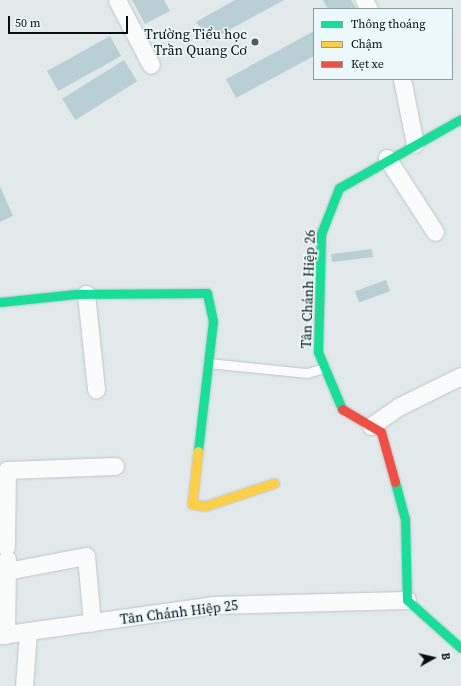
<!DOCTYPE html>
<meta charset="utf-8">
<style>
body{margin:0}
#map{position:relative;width:461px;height:686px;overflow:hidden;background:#e1e9eb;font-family:"Source Serif 4",serif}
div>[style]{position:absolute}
.building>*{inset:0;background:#b8d0d5;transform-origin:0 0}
.roads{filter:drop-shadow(0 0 1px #bfc5c7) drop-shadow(0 0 1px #bfc5c7)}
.lane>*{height:9px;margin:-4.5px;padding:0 4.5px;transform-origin:4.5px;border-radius:4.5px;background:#fafcfc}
.street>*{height:17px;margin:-8.5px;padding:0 8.5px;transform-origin:8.5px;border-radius:8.5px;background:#fafcfc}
.fast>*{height:9px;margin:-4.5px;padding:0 4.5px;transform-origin:4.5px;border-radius:4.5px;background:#16e098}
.slow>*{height:9px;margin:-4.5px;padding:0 4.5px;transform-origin:4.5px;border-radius:4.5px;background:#ffcf43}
.jam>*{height:9px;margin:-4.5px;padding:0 4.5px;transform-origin:4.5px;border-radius:4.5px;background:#f24e42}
.dots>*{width:11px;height:11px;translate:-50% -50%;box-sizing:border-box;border:2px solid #ebf9fd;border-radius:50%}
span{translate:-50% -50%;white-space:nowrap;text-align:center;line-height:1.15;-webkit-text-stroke:3px #ebf9fd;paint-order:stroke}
.poi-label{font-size:14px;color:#080d0e}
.right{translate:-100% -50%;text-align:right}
.street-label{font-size:14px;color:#080d0e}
.legend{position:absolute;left:313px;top:8px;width:140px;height:72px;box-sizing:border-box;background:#ebf9fd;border:1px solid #909b9d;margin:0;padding:5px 7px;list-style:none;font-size:12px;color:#080d0e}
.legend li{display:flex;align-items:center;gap:8px;height:20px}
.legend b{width:20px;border:1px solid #909b9d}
.north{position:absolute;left:413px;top:638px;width:40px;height:40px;-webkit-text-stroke:3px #ebf9fd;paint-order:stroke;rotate:82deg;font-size:11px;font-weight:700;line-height:16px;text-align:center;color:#080d0e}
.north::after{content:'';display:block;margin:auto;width:14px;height:18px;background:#080d0e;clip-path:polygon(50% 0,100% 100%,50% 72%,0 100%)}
.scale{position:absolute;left:8px;top:16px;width:120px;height:18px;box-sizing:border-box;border:2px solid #080d0e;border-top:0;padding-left:5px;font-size:12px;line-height:14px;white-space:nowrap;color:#080d0e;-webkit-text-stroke:3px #ebf9fd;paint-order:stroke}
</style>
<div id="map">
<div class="building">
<div style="clip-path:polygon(132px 0,164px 0,170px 11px,145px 24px)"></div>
<div style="clip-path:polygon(235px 0,284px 0,207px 42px,196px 22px)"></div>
<div style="clip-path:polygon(323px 0,351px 0,356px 8px,328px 9px)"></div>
<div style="clip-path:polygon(314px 31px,314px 56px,236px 98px,226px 79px)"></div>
<div style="left:110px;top:36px;width:23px;height:72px;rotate:61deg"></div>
<div style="left:124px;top:60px;width:25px;height:73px;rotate:58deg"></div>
<div style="clip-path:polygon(0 186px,13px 216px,0 222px)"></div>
<div style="left:372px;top:249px;width:8px;height:41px;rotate:83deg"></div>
<div style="left:386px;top:280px;width:12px;height:33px;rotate:70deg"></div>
</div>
<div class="roads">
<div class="lane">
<div style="left:208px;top:363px;width:100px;rotate:5.8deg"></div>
<div style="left:307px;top:373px;width:19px;rotate:-16deg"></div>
</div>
<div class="street">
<div style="left:117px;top:0;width:73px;rotate:62.4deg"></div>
<div style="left:364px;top:0;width:10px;rotate:61deg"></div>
<div style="left:402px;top:79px;width:66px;rotate:78.7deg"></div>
<div style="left:387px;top:158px;width:88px;rotate:57deg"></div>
<div style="left:86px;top:294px;width:96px;rotate:84deg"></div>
<div style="left:371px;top:426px;width:35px;rotate:-35deg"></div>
<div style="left:400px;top:406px;width:68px;rotate:-26.2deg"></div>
<div style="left:6px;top:547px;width:77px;rotate:-89.3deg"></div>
<div style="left:7px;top:470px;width:108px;rotate:-2.1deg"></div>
<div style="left:7px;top:571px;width:80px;rotate:-10.8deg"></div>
<div style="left:86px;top:556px;width:67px;rotate:84.9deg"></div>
<div style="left:0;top:635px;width:215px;rotate:-8deg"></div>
<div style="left:213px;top:605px;width:194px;rotate:-1.5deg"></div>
<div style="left:6px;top:635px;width:76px;rotate:-89.2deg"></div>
<div style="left:24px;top:686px;width:54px;rotate:-85.8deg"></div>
</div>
<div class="fast">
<div style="left:0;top:302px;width:76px;rotate:-6deg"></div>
<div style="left:76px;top:294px;width:131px;rotate:-0.4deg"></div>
<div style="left:207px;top:293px;width:29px;rotate:78deg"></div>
<div style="left:213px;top:321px;width:131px;rotate:96.6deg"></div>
<div style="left:342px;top:409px;width:62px;rotate:-112.8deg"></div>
<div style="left:318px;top:352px;width:118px;rotate:-88.5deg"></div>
<div style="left:321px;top:234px;width:49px;rotate:-68.6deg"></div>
<div style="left:339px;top:188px;width:140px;rotate:-29.5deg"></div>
<div style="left:395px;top:482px;width:38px;rotate:75deg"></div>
<div style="left:405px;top:519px;width:81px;rotate:88.6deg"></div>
<div style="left:407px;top:600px;width:72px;rotate:41.6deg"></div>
</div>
<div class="slow">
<div style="left:198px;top:451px;width:53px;rotate:96.5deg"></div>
<div style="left:192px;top:504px;width:13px;rotate:9deg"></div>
<div style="left:205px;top:506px;width:73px;rotate:-18.4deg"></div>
</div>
<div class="jam">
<div style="left:342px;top:409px;width:45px;rotate:30.5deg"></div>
<div style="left:381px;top:432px;width:52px;rotate:74.4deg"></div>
</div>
</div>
<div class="dots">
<div style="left:255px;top:42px;background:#545a5b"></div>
</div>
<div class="poi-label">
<span class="right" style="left:247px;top:42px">Trường Tiểu học<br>Trần Quang Cơ</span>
</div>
<div class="street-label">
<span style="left:308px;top:289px;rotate:-88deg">Tân Chánh Hiệp 26</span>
<span style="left:179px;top:612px;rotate:-7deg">Tân Chánh Hiệp 25</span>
</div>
<ul class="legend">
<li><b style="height:5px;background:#16e098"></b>Thông thoáng</li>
<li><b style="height:5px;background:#ffcf43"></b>Chậm</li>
<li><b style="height:5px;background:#f24e42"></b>Kẹt xe</li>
</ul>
<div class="north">B</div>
<div class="scale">50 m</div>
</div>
